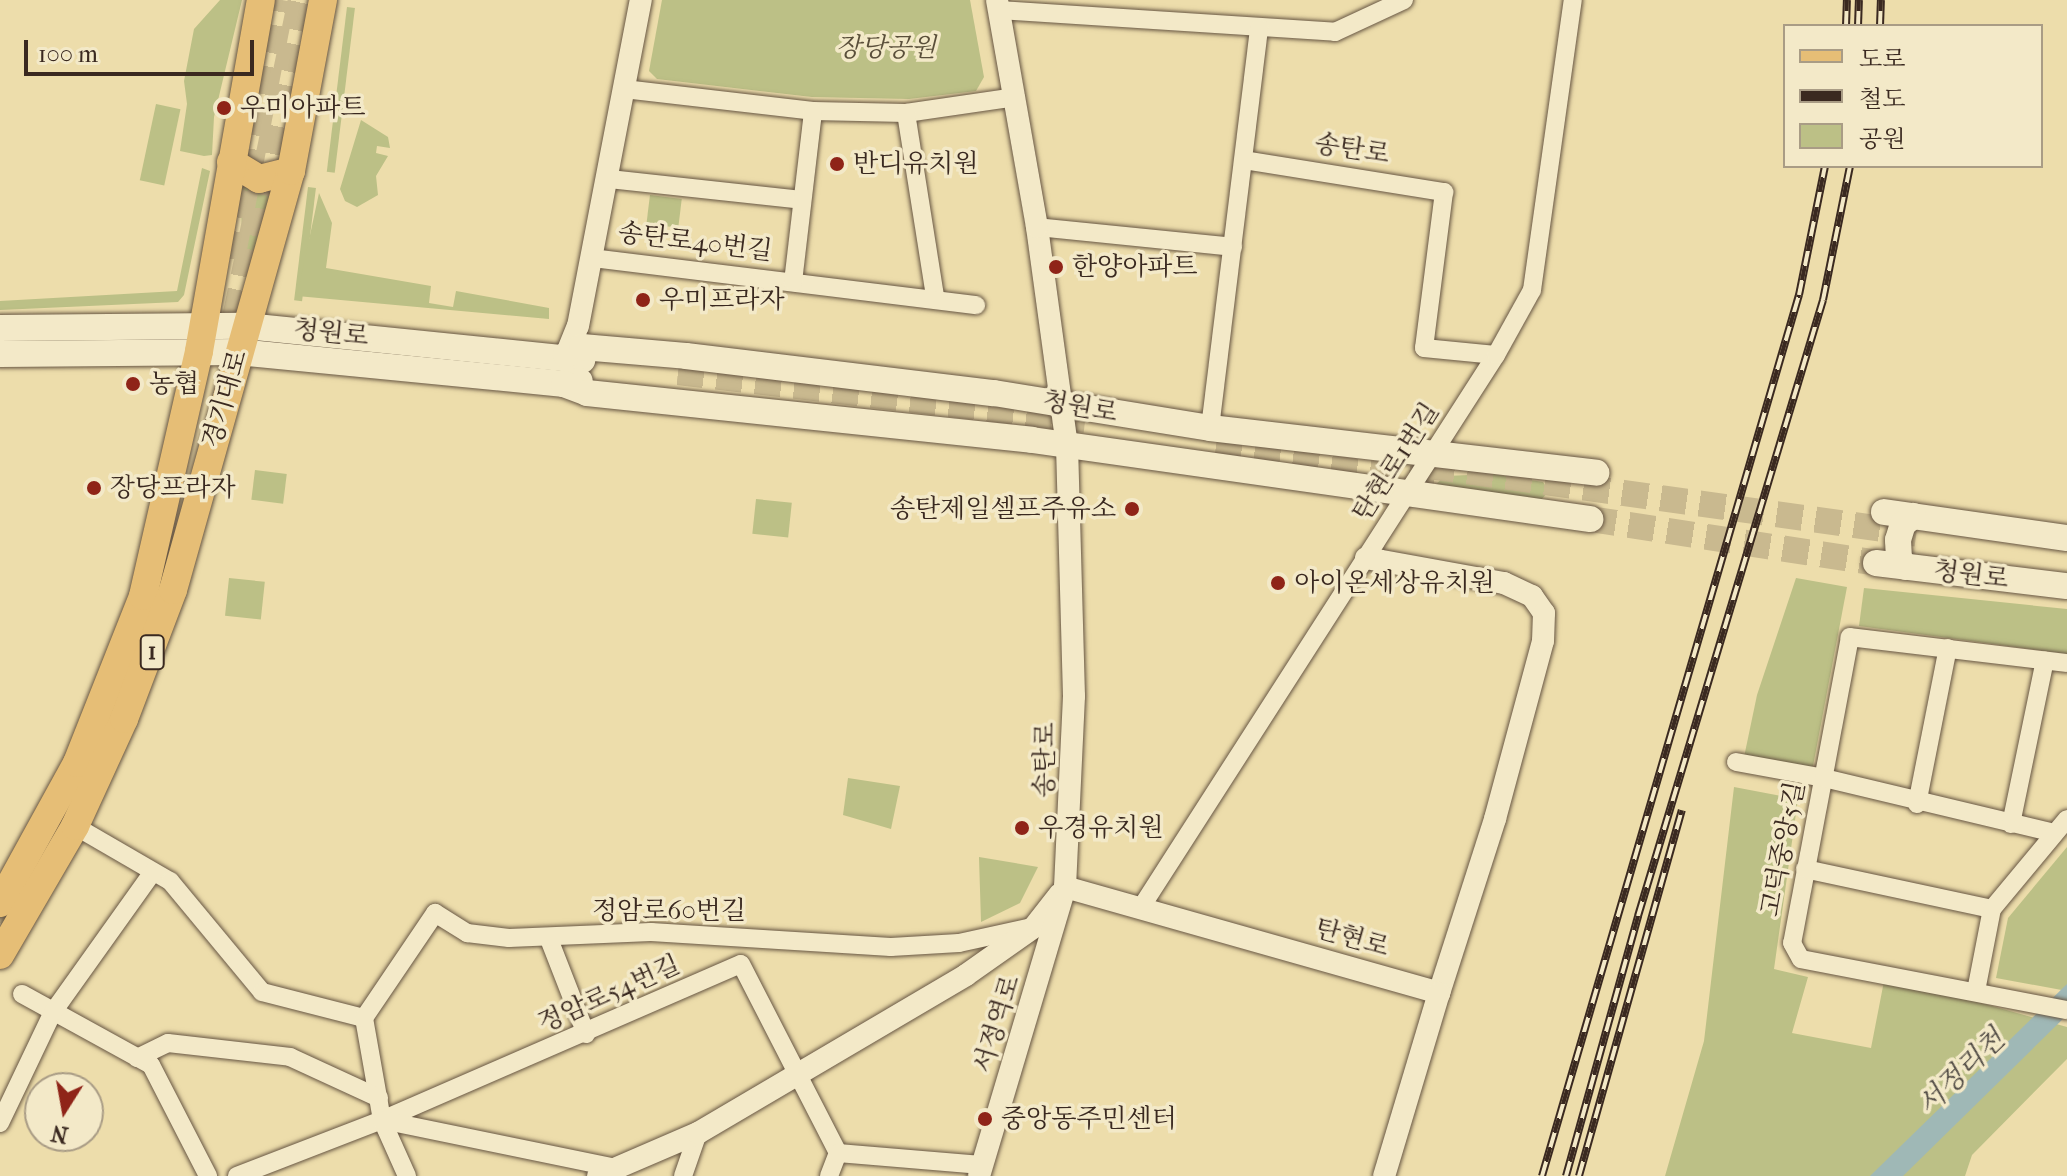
<!DOCTYPE html>
<meta charset="utf-8">
<style>
body{margin:0}
#map{position:relative;width:2067px;height:1176px;overflow:hidden;background:#edddab;font-family:"IM FELL French Canon","Noto Serif KR",serif}
div>[style]{position:absolute}
.green>*{inset:0;background:#bcc086;transform-origin:0 0}
.water>*{inset:0;background:#9fb8b6}
.secondary-tunnel>*{height:26px;margin-top:-13px;transform-origin:0;background:repeating-linear-gradient(90deg,#c9b98f 0 26px,transparent 0 39px)}
.primary-tunnel>*{height:28px;margin-top:-14px;transform-origin:0;background:repeating-linear-gradient(90deg,#c9b98f 0 28px,transparent 0 42px)}
.roads{filter:drop-shadow(0 0 2px #675643) drop-shadow(0 0 2px #675643)}
.minor>*{height:18px;margin:-9px;padding:0 9px;transform-origin:9px;border-radius:9px;background:#f3e9c8}
.tertiary>*{height:22px;margin:-11px;padding:0 11px;transform-origin:11px;border-radius:11px;background:#f3e9c8}
.secondary>*{height:26px;margin:-13px;padding:0 13px;transform-origin:13px;border-radius:13px;background:#f3e9c8}
.primary>*{height:28px;margin:-14px;padding:0 14px;transform-origin:14px;border-radius:14px;background:#e6be76}
.rail>*{height:8px;margin-top:-4px;transform-origin:0;background:repeating-linear-gradient(90deg,#f3e9c8 0 15px,#3a2920 0 30px);box-sizing:border-box;border-block:2px solid #3a2920}
.dots>*{width:22px;height:22px;translate:-50% -50%;box-sizing:border-box;border:4px solid #f3e9c8;border-radius:50%}
span{translate:-50% -50%;white-space:nowrap;text-align:center;line-height:1.15;-webkit-text-stroke:7px #f3e9c8;paint-order:stroke}
.shield-label span{padding:2px 6px;background:#f3e9c8;border:2px solid;border-radius:6px;-webkit-text-stroke-width:0}
.shield-label{font-size:24px;color:#3a2920;font-weight:700}
.park-label{font-size:26px;color:#5a4f3a;font-style:italic}
.poi-label{font-size:26px;color:#3a2920}
.left{translate:0 -50%;text-align:left}
.right{translate:-100% -50%;text-align:right}
.street-label{font-size:26px;color:#3a2920}
.water-label{font-size:28px;color:#534d46;font-style:italic}
.legend{position:absolute;left:1783px;top:24px;width:260px;height:144px;box-sizing:border-box;background:#f3e9c8;border:2px solid #a99c85;margin:0;padding:10px 14px;list-style:none;font-size:24px;color:#3a2920}
.legend li{display:flex;align-items:center;gap:16px;height:40px}
.legend b{width:40px;border:2px solid #a99c85}
.north{position:absolute;left:24px;top:1072px;width:80px;height:80px;box-sizing:border-box;background:#f3e9c8;border:2px solid #a99c85;border-radius:50%;rotate:191deg;font-size:22px;font-weight:700;line-height:32px;text-align:center;color:#3a2920}
.north::after{content:'';display:block;margin:auto;width:28px;height:36px;background:#8f2418;clip-path:polygon(50% 0,100% 100%,50% 72%,0 100%)}
.scale{position:absolute;left:24px;top:40px;width:230px;height:36px;box-sizing:border-box;border:4px solid #3a2920;border-top:0;padding-left:10px;font-size:24px;line-height:28px;white-space:nowrap;color:#3a2920;-webkit-text-stroke:6px #f3e9c8;paint-order:stroke}
</style>
<div id="map">
<div class="green">
<div style="clip-path:polygon(220px 0,242px 0,214px 117px,212px 155px,204px 156px,180px 151px,187px 104px,184px 81px,194px 29px)"></div>
<div style="clip-path:polygon(662px 0,970px 0,984px 77px,976px 91px,909px 99px,812px 97px,657px 79px,649px 71px)"></div>
<div style="left:347px;top:7px;width:8px;height:166px;rotate:7deg"></div>
<div style="left:156px;top:104px;width:25px;height:78px;rotate:12deg"></div>
<div style="clip-path:polygon(361px 120px,388px 137px,390px 148px,377px 146px,376px 153px,388px 156px,376px 176px,378px 195px,357px 207px,345px 201px,340px 189px)"></div>
<div style="clip-path:polygon(202px 168px,210px 171px,184px 295px,178px 302px,0 310px,0 301px,177px 291px)"></div>
<div style="clip-path:polygon(239px 179px,280px 181px,251px 269px,234px 267px,242px 228px)"></div>
<div style="left:308px;top:187px;width:8px;height:114px;rotate:7deg"></div>
<div style="clip-path:polygon(319px 193px,332px 223px,326px 268px,431px 286px,429px 303px,453px 307px,456px 291px,549px 308px,549px 319px,297px 296px)"></div>
<div style="left:650px;top:195px;width:32px;height:29px;rotate:7deg"></div>
<div style="left:255px;top:470px;width:32px;height:30px;rotate:7deg"></div>
<div style="clip-path:polygon(1494px 474px,1543px 482px,1549px 491px,1541px 500px,1435px 485px,1445px 476px)"></div>
<div style="left:756px;top:499px;width:36px;height:35px;rotate:6deg"></div>
<div style="left:229px;top:578px;width:36px;height:38px;rotate:6deg"></div>
<div style="clip-path:polygon(1796px 578px,1847px 587px,1813px 766px,1799px 774px,1743px 762px,1757px 695px)"></div>
<div style="clip-path:polygon(1864px 588px,2067px 609px,2067px 654px,1859px 626px)"></div>
<div style="clip-path:polygon(848px 778px,900px 786px,891px 829px,843px 815px)"></div>
<div style="clip-path:polygon(1734px 787px,1798px 799px,1774px 969px,1808px 977px,1792px 1033px,1871px 1048px,1885px 976px,2067px 1027px,2067px 1059px,1972px 1155px,1965px 1176px,1665px 1176px,1704px 1041px)"></div>
<div style="clip-path:polygon(2067px 847px,2067px 991px,1996px 978px,2008px 918px)"></div>
<div style="clip-path:polygon(979px 857px,1038px 867px,1020px 903px,981px 922px)"></div>
</div>
<div class="water">
<div style="clip-path:polygon(2067px 984px,2067px 1015px,1903px 1176px,1870px 1176px)"></div>
</div>
<div class="secondary-tunnel">
<div style="left:678px;top:372px;width:410px;rotate:6.7deg"></div>
<div style="left:1215px;top:453px;width:229px;rotate:7.5deg"></div>
<div style="left:1429px;top:466px;width:492px;rotate:7.9deg"></div>
<div style="left:1590px;top:519px;width:289px;rotate:8.7deg"></div>
</div>
<div class="primary-tunnel">
<div style="left:231px;top:259px;width:264px;rotate:-79.1deg"></div>
<div style="left:236px;top:318px;width:325px;rotate:-78.3deg"></div>
<div style="left:0;top:923px;width:47px;rotate:-60.7deg"></div>
</div>
<div class="roads">
<div class="minor">
<div style="left:999px;top:10px;width:337px;rotate:3.7deg"></div>
<div style="left:1335px;top:32px;width:76px;rotate:-24.9deg"></div>
<div style="left:624px;top:89px;width:190px;rotate:6.6deg"></div>
<div style="left:813px;top:111px;width:93px;rotate:1.2deg"></div>
<div style="left:906px;top:113px;width:111px;rotate:-8.3deg"></div>
<div style="left:906px;top:113px;width:186px;rotate:81deg"></div>
<div style="left:1244px;top:160px;width:203px;rotate:9.1deg"></div>
<div style="left:1444px;top:192px;width:157px;rotate:97.3deg"></div>
<div style="left:1424px;top:348px;width:72px;rotate:5.6deg"></div>
<div style="left:609px;top:179px;width:194px;rotate:6.2deg"></div>
<div style="left:1037px;top:227px;width:197px;rotate:5.8deg"></div>
<div style="left:592px;top:258px;width:387px;rotate:7deg"></div>
<div style="left:793px;top:282px;width:172px;rotate:-83.3deg"></div>
<div style="left:1210px;top:428px;width:403px;rotate:-83deg"></div>
<div style="left:2067px;top:663px;width:219px;rotate:-173.2deg"></div>
<div style="left:1850px;top:637px;width:311px;rotate:100.7deg"></div>
<div style="left:1792px;top:943px;width:18px;rotate:61deg"></div>
<div style="left:1801px;top:959px;width:271px;rotate:10.9deg"></div>
<div style="left:1736px;top:762px;width:89px;rotate:10.3deg"></div>
<div style="left:1824px;top:778px;width:237px;rotate:13.4deg"></div>
<div style="left:1917px;top:804px;width:159px;rotate:-78.8deg"></div>
<div style="left:2011px;top:824px;width:167px;rotate:-78.3deg"></div>
<div style="left:75px;top:826px;width:110px;rotate:30.1deg"></div>
<div style="left:170px;top:881px;width:144px;rotate:50.3deg"></div>
<div style="left:262px;top:992px;width:105px;rotate:14.3deg"></div>
<div style="left:364px;top:1018px;width:104px;rotate:80deg"></div>
<div style="left:1805px;top:869px;width:191px;rotate:12.1deg"></div>
<div style="left:1142px;top:906px;width:655px;rotate:-57.28deg"></div>
<div style="left:1496px;top:355px;width:74px;rotate:-61deg"></div>
<div style="left:1532px;top:290px;width:293px;rotate:-82deg"></div>
<div style="left:549px;top:939px;width:102px;rotate:68.7deg"></div>
<div style="left:1976px;top:991px;width:84px;rotate:-79deg"></div>
<div style="left:1992px;top:909px;width:117px;rotate:-50.2deg"></div>
<div style="left:22px;top:994px;width:147px;rotate:28.8deg"></div>
<div style="left:151px;top:1065px;width:125px;rotate:62.8deg"></div>
<div style="left:364px;top:1018px;width:127px;rotate:-55.9deg"></div>
<div style="left:435px;top:913px;width:38px;rotate:32deg"></div>
<div style="left:467px;top:933px;width:42px;rotate:6.8deg"></div>
<div style="left:509px;top:938px;width:142px;rotate:-2.4deg"></div>
<div style="left:651px;top:932px;width:240px;rotate:3.6deg"></div>
<div style="left:891px;top:947px;width:68px;rotate:-3.4deg"></div>
<div style="left:959px;top:943px;width:70px;rotate:-12.4deg"></div>
<div style="left:137px;top:1058px;width:34px;rotate:-26deg"></div>
<div style="left:168px;top:1043px;width:123px;rotate:6.5deg"></div>
<div style="left:290px;top:1057px;width:98px;rotate:24.7deg"></div>
<div style="left:0;top:1123px;width:123px;rotate:-64.5deg"></div>
<div style="left:53px;top:1012px;width:172px;rotate:-54.5deg"></div>
<div style="left:237px;top:1176px;width:155px;rotate:-21.1deg"></div>
<div style="left:382px;top:1120px;width:391px;rotate:-23.5deg"></div>
<div style="left:741px;top:964px;width:212px;rotate:62.8deg"></div>
<div style="left:407px;top:1176px;width:61px;rotate:-114.1deg"></div>
<div style="left:382px;top:1120px;width:243px;rotate:11.6deg"></div>
<div style="left:683px;top:1176px;width:46px;rotate:-70.8deg"></div>
<div style="left:829px;top:1176px;width:25px;rotate:-69deg"></div>
<div style="left:838px;top:1153px;width:144px;rotate:4.8deg"></div>
</div>
<div class="tertiary">
<div style="left:566px;top:355px;width:31px;rotate:-68deg"></div>
<div style="left:578px;top:326px;width:332px;rotate:-79.1deg"></div>
<div style="left:1366px;top:558px;width:140px;rotate:10.3deg"></div>
<div style="left:1504px;top:583px;width:31px;rotate:25deg"></div>
<div style="left:1532px;top:596px;width:21px;rotate:55deg"></div>
<div style="left:1544px;top:613px;width:28px;rotate:92deg"></div>
<div style="left:1543px;top:641px;width:184px;rotate:105.1deg"></div>
<div style="left:1495px;top:819px;width:183px;rotate:107.8deg"></div>
<div style="left:1065px;top:887px;width:389px;rotate:15.8deg"></div>
<div style="left:1439px;top:993px;width:191px;rotate:106.7deg"></div>
<div style="left:598px;top:1176px;width:109px;rotate:-23.3deg"></div>
<div style="left:698px;top:1133px;width:311px;rotate:-30.5deg"></div>
<div style="left:966px;top:975px;width:83px;rotate:-35.2deg"></div>
<div style="left:1034px;top:927px;width:41px;rotate:-52deg"></div>
<div style="left:979px;top:1176px;width:302px;rotate:-73.4deg"></div>
<div style="left:1065px;top:887px;width:191px;rotate:-87.3deg"></div>
<div style="left:1074px;top:696px;width:250px;rotate:-91.6deg"></div>
<div style="left:1067px;top:446px;width:221px;rotate:-97.8deg"></div>
<div style="left:1037px;top:227px;width:230px;rotate:-100deg"></div>
</div>
<div class="secondary">
<div style="left:0;top:328px;width:246px;rotate:-0.5deg"></div>
<div style="left:246px;top:326px;width:338px;rotate:5.8deg"></div>
<div style="left:0;top:354px;width:238px;rotate:-0.5deg"></div>
<div style="left:238px;top:352px;width:328px;rotate:5.6deg"></div>
<div style="left:564px;top:384px;width:16px;rotate:-11deg"></div>
<div style="left:566px;top:355px;width:18px;rotate:-27deg"></div>
<div style="left:582px;top:347px;width:104px;rotate:4.9deg"></div>
<div style="left:686px;top:356px;width:310px;rotate:6.9deg"></div>
<div style="left:994px;top:393px;width:219px;rotate:9.2deg"></div>
<div style="left:1210px;top:428px;width:389px;rotate:6.6deg"></div>
<div style="left:564px;top:384px;width:25px;rotate:21deg"></div>
<div style="left:587px;top:393px;width:447px;rotate:6deg"></div>
<div style="left:1032px;top:440px;width:564px;rotate:8.06deg"></div>
<div style="left:1884px;top:512px;width:185px;rotate:8.1deg"></div>
<div style="left:1876px;top:563px;width:192px;rotate:6.9deg"></div>
<div style="left:1906px;top:567px;width:11px;rotate:-131deg"></div>
<div style="left:1899px;top:559px;width:19px;rotate:-93deg"></div>
<div style="left:1898px;top:540px;width:17px;rotate:-73deg"></div>
<div style="left:1903px;top:524px;width:13px;rotate:-39deg"></div>
</div>
<div class="primary">
<div style="left:231px;top:162px;width:33px;rotate:31deg"></div>
<div style="left:259px;top:179px;width:33px;rotate:-14deg"></div>
<div style="left:0;top:903px;width:160px;rotate:-61.2deg"></div>
<div style="left:77px;top:763px;width:180px;rotate:-68.4deg"></div>
<div style="left:143px;top:596px;width:251px;rotate:-77.1deg"></div>
<div style="left:199px;top:351px;width:356px;rotate:-80deg"></div>
<div style="left:0;top:955px;width:149px;rotate:-59.8deg"></div>
<div style="left:75px;top:826px;width:118px;rotate:-65.4deg"></div>
<div style="left:124px;top:719px;width:138px;rotate:-69.2deg"></div>
<div style="left:173px;top:590px;width:435px;rotate:-74.3deg"></div>
<div style="left:291px;top:171px;width:174px;rotate:-79.4deg"></div>
</div>
</div>
<div class="rail">
<div style="left:1846px;top:26px;width:26px;rotate:-88deg"></div>
<div style="left:1858px;top:26px;width:26px;rotate:-88deg"></div>
<div style="left:1880px;top:26px;width:26px;rotate:-88deg"></div>
<div style="left:1542px;top:1176px;width:918px;rotate:-73.74deg"></div>
<div style="left:1799px;top:295px;width:132px;rotate:-78.6deg"></div>
<div style="left:1566px;top:1176px;width:270px;rotate:-74.5deg"></div>
<div style="left:1638px;top:916px;width:643px;rotate:-73.28deg"></div>
<div style="left:1823px;top:300px;width:137px;rotate:-78.6deg"></div>
<div style="left:1579px;top:1176px;width:380px;rotate:-74.3deg"></div>
</div>
<div class="dots">
<div style="left:224px;top:108px;background:#8f2418"></div>
<div style="left:837px;top:164px;background:#8f2418"></div>
<div style="left:1056px;top:267px;background:#8f2418"></div>
<div style="left:643px;top:300px;background:#8f2418"></div>
<div style="left:133px;top:384px;background:#8f2418"></div>
<div style="left:94px;top:488px;background:#8f2418"></div>
<div style="left:1132px;top:509px;background:#8f2418"></div>
<div style="left:1278px;top:583px;background:#8f2418"></div>
<div style="left:1022px;top:828px;background:#8f2418"></div>
<div style="left:985px;top:1119px;background:#8f2418"></div>
</div>
<div class="shield-label">
<span style="left:152px;top:652px">1</span>
</div>
<div class="park-label">
<span style="left:886px;top:48px">장당공원</span>
</div>
<div class="poi-label">
<span class="left" style="left:240px;top:108px">우미아파트</span>
<span class="left" style="left:853px;top:164px">반디유치원</span>
<span class="left" style="left:1072px;top:267px">한양아파트</span>
<span class="left" style="left:659px;top:300px">우미프라자</span>
<span class="left" style="left:149px;top:384px">농협</span>
<span class="left" style="left:110px;top:488px">장당프라자</span>
<span class="right" style="left:1116px;top:509px">송탄제일셀프주유소</span>
<span class="left" style="left:1294px;top:583px">아이온세상유치원</span>
<span class="left" style="left:1038px;top:828px">우경유치원</span>
<span class="left" style="left:1001px;top:1119px">중앙동주민센터</span>
</div>
<div class="street-label">
<span style="left:1352px;top:149px;rotate:9deg">송탄로</span>
<span style="left:695px;top:242px;rotate:7deg">송탄로40번길</span>
<span style="left:331px;top:333px;rotate:6deg">청원로</span>
<span style="left:225px;top:399px;rotate:-74deg">경기대로</span>
<span style="left:1080px;top:407px;rotate:10deg">청원로</span>
<span style="left:1396px;top:462px;rotate:-57deg">탄현로1번길</span>
<span style="left:1971px;top:575px;rotate:7deg">청원로</span>
<span style="left:1045px;top:760px;rotate:-89deg">송탄로</span>
<span style="left:1783px;top:849px;rotate:-79deg">고덕중앙5길</span>
<span style="left:669px;top:911px">정암로60번길</span>
<span style="left:1352px;top:938px;rotate:16deg">탄현로</span>
<span style="left:609px;top:994px;rotate:-24deg">정암로54번길</span>
<span style="left:997px;top:1024px;rotate:-73deg">서정역로</span>
</div>
<div class="water-label">
<span style="left:1961px;top:1072px;rotate:-44deg">서정리천</span>
</div>
<ul class="legend">
<li><b style="height:10px;background:#e6be76"></b>도로</li>
<li><b style="height:10px;background:#3a2920"></b>철도</li>
<li><b style="height:22px;background:#bcc086"></b>공원</li>
</ul>
<div class="north">N</div>
<div class="scale">100 m</div>
</div>
